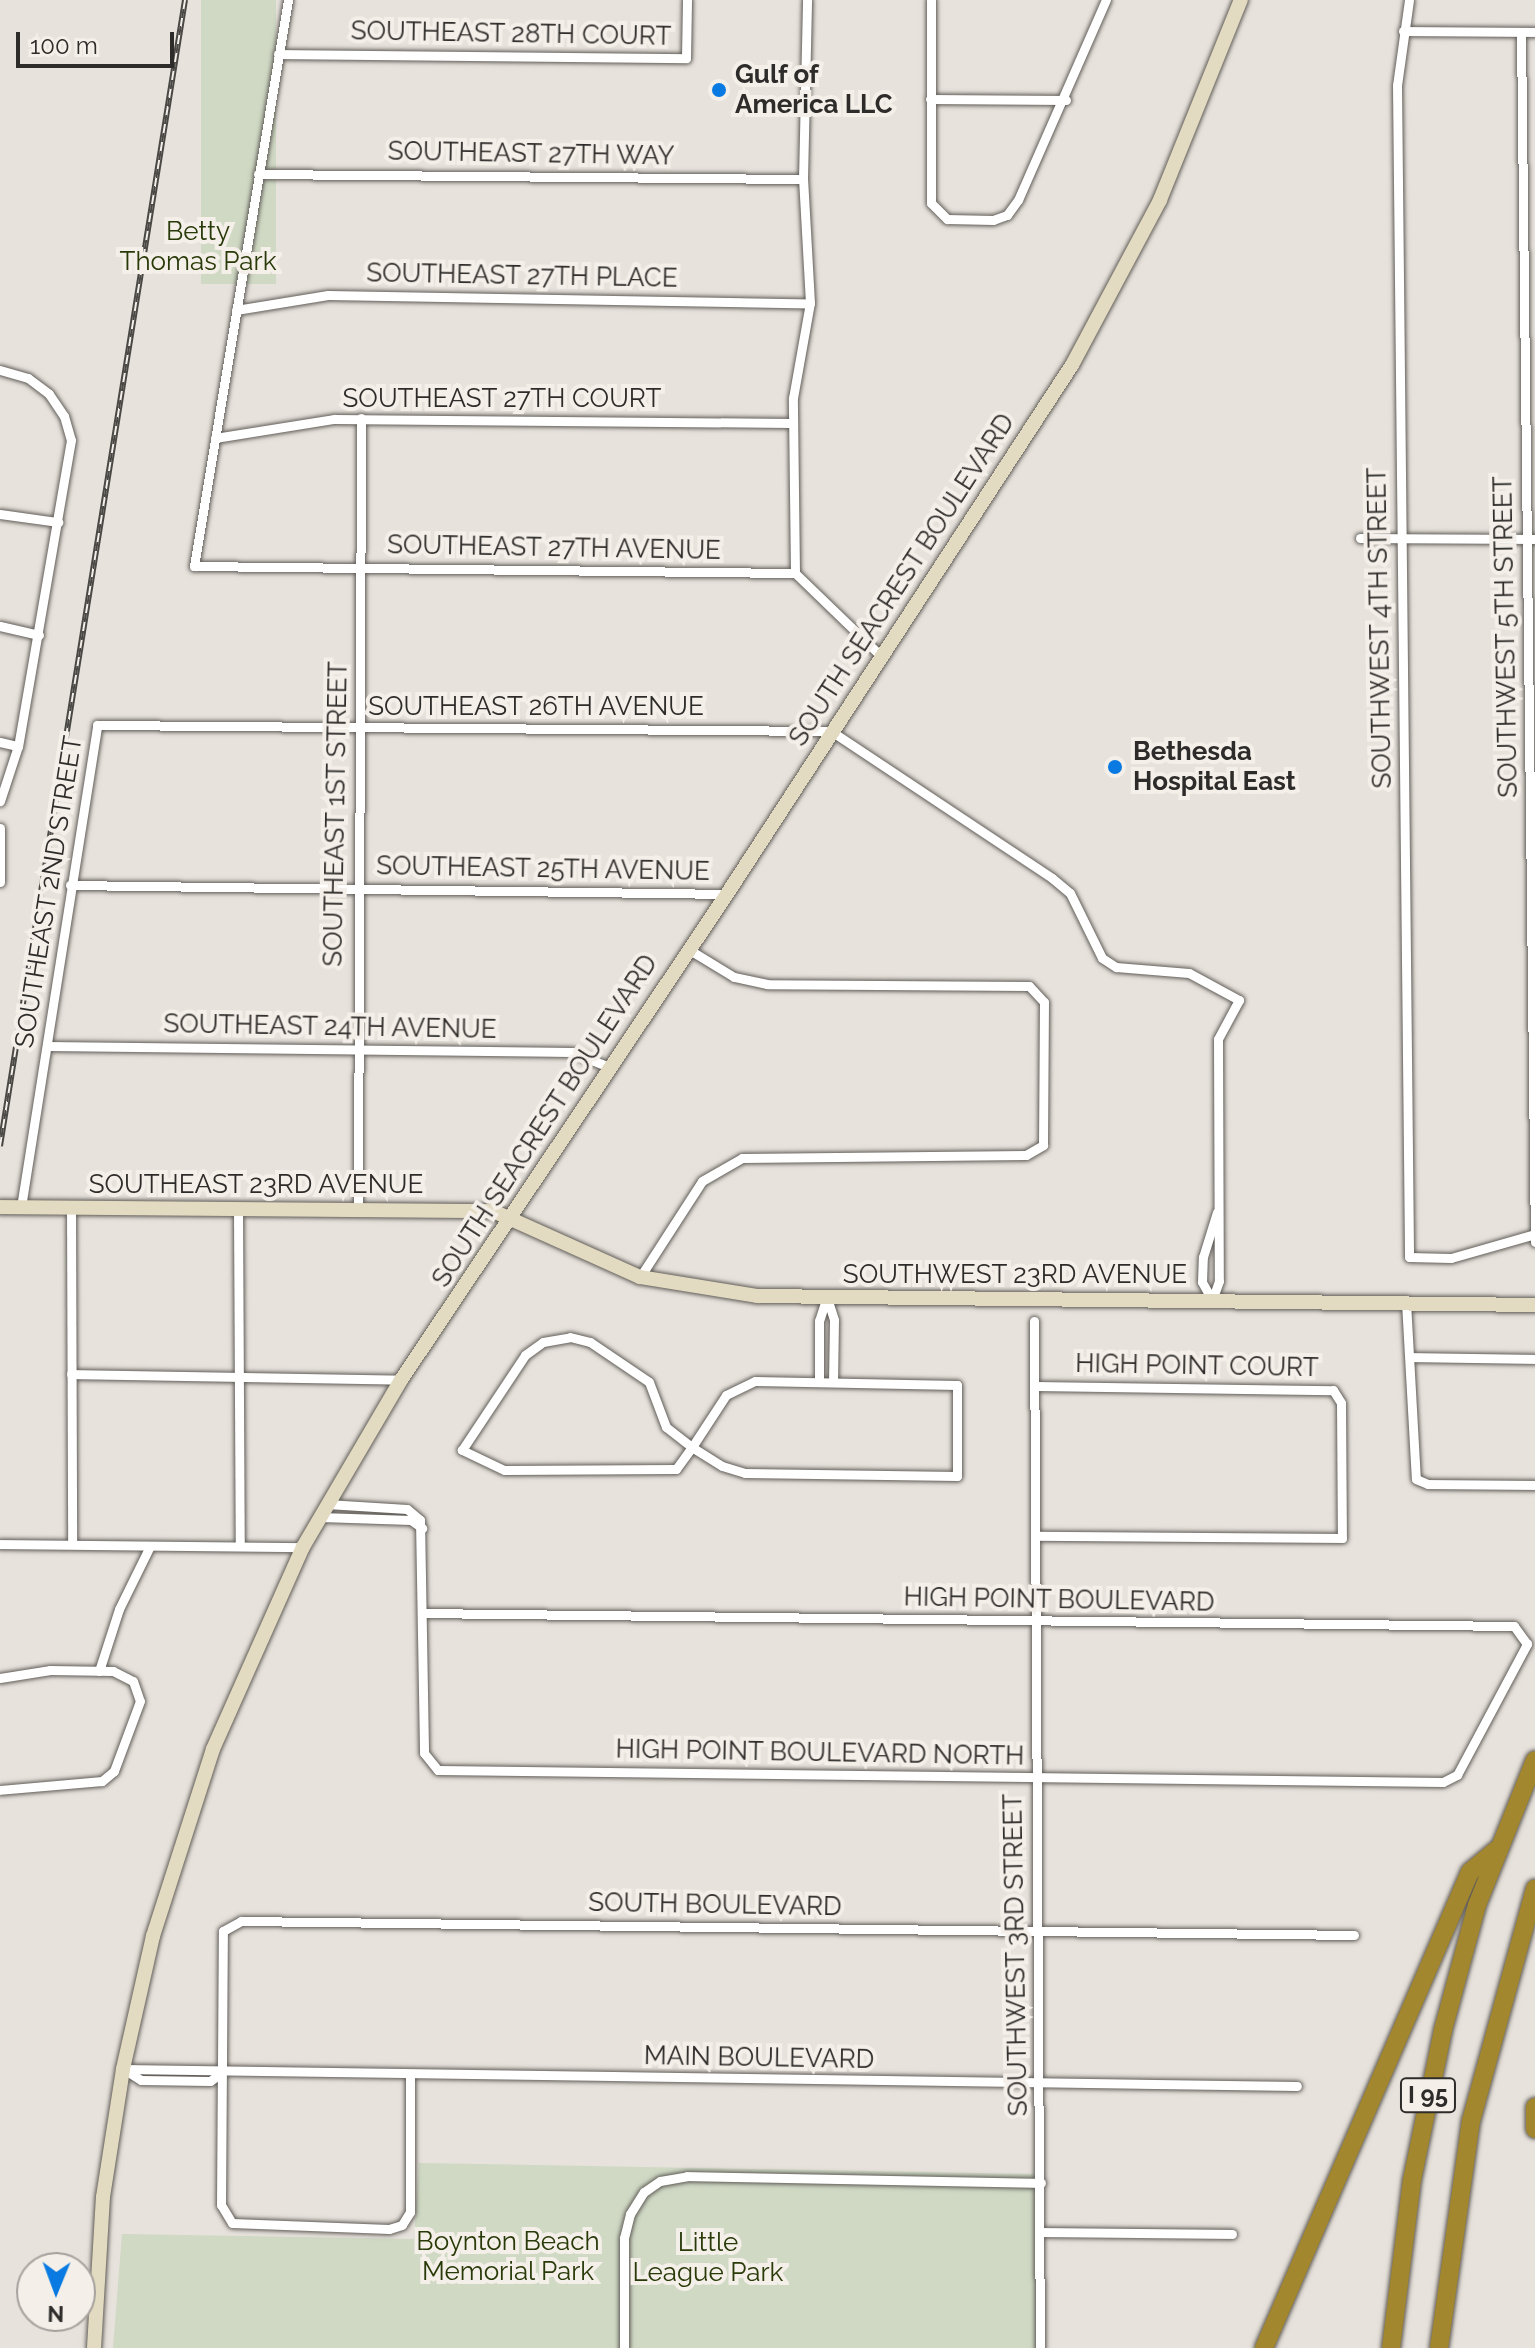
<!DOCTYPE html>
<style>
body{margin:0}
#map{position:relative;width:1535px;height:2348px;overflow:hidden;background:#e7e2dc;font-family:Raleway,sans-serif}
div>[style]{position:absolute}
.green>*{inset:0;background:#cfd9c4;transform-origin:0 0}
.roads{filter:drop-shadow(0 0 2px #615d58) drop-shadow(0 0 2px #615d58)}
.street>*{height:9px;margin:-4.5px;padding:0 4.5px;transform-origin:4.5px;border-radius:4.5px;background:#fff}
.secondary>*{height:14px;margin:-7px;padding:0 7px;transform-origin:7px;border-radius:7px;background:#e3dbc1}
.highway>*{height:18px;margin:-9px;padding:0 9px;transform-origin:9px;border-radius:9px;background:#a2872f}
.rail>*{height:6px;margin-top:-3px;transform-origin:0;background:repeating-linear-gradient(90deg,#f4efe9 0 9px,#4a4845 0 18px);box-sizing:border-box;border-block:2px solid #4a4845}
.dots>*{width:22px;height:22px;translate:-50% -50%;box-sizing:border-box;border:4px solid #f4efe9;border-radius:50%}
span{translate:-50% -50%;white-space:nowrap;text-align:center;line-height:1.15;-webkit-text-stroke:8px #f4efe9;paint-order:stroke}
.shield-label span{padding:2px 6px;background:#f4efe9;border:2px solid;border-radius:6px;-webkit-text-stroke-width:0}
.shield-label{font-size:24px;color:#2e2c2a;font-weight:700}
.street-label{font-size:26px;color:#2e2c2a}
.poi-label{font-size:26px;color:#2e2c2a;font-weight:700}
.left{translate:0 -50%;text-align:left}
.park-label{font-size:26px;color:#293a09}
.north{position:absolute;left:16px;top:2252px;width:80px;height:80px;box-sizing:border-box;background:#f4efe9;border:2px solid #a5a19d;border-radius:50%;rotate:181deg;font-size:22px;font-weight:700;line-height:32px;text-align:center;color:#2e2c2a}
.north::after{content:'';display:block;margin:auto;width:28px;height:36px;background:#087ae1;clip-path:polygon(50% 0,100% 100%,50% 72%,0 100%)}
.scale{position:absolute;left:16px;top:32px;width:158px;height:36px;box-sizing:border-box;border:4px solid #2e2c2a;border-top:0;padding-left:10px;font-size:24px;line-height:28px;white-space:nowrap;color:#2e2c2a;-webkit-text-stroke:6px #f4efe9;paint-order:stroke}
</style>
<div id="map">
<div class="green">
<div style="left:201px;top:0;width:75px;height:284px"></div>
<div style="clip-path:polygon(419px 2163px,1036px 2174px,1036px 2348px,113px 2348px,122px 2234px,414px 2239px)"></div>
</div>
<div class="roads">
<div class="street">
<div style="left:288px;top:0;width:574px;rotate:99.43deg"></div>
<div style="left:194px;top:566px;width:601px;rotate:0.67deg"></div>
<div style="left:795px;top:573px;width:120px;rotate:44deg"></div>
<div style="left:931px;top:0;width:203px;rotate:90deg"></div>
<div style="left:931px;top:203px;width:23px;rotate:45deg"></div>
<div style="left:947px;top:219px;width:46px;rotate:1.2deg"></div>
<div style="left:993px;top:220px;width:15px;rotate:-20deg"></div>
<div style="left:1007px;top:215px;width:19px;rotate:-54deg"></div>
<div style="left:1018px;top:200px;width:219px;rotate:-66.3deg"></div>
<div style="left:1409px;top:0;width:86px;rotate:98deg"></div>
<div style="left:1397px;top:85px;width:1172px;rotate:89.41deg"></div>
<div style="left:1409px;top:1257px;width:42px;rotate:1.4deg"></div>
<div style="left:1451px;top:1258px;width:87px;rotate:-15.9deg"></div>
<div style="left:1403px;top:31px;width:132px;rotate:0.4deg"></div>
<div style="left:1521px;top:32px;width:1210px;rotate:89.34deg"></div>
<div style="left:278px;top:54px;width:408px;rotate:0.6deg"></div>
<div style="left:686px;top:58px;width:58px;rotate:-89deg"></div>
<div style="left:930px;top:99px;width:136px;rotate:0.4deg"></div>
<div style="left:258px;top:174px;width:545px;rotate:0.53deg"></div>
<div style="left:236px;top:310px;width:93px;rotate:-9.3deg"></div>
<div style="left:328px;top:295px;width:482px;rotate:1deg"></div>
<div style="left:0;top:370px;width:29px;rotate:16deg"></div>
<div style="left:28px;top:378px;width:26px;rotate:37deg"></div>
<div style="left:49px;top:394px;width:27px;rotate:56deg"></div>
<div style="left:64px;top:416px;width:25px;rotate:74deg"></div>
<div style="left:71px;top:440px;width:311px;rotate:99.8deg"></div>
<div style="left:18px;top:746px;width:58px;rotate:108.1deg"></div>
<div style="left:215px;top:438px;width:121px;rotate:-9.1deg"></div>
<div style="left:334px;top:419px;width:457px;rotate:0.5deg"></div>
<div style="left:0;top:514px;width:59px;rotate:7.9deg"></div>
<div style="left:1360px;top:538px;width:175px;rotate:0.3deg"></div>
<div style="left:795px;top:573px;width:175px;rotate:-90.7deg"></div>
<div style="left:793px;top:398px;width:97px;rotate:-79.9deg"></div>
<div style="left:810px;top:303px;width:124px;rotate:-93.2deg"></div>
<div style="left:803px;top:179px;width:179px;rotate:-88.7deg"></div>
<div style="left:0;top:626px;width:40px;rotate:13deg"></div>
<div style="left:0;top:742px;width:18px;rotate:13deg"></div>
<div style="left:0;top:828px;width:54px;rotate:90deg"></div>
<div style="left:70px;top:885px;width:657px;rotate:0.78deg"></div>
<div style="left:47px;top:1046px;width:525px;rotate:0.65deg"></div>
<div style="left:572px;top:1052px;width:40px;rotate:22deg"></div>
<div style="left:21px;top:1207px;width:488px;rotate:-81deg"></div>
<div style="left:97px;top:725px;width:734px;rotate:0.47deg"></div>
<div style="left:831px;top:731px;width:265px;rotate:33.6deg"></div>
<div style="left:1052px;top:878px;width:23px;rotate:40deg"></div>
<div style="left:1070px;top:893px;width:72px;rotate:63.8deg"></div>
<div style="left:1102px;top:958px;width:17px;rotate:33deg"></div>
<div style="left:1116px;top:967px;width:73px;rotate:4.7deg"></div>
<div style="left:1189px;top:973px;width:57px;rotate:28.4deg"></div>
<div style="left:1239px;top:1000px;width:44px;rotate:118.3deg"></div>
<div style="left:1218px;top:1039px;width:242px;rotate:89.8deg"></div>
<div style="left:1219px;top:1281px;width:20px;rotate:110deg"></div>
<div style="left:71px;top:1207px;width:337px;rotate:89.8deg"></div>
<div style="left:238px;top:1209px;width:337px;rotate:89.7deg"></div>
<div style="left:358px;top:1209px;width:791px;rotate:-89.78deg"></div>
<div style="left:640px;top:1277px;width:114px;rotate:-57.1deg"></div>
<div style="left:702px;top:1181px;width:46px;rotate:-29.9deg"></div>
<div style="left:742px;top:1158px;width:284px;rotate:-0.6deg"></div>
<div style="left:1026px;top:1155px;width:20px;rotate:-30deg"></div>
<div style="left:1043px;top:1145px;width:143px;rotate:-89.6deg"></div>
<div style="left:1044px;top:1002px;width:22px;rotate:-133deg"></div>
<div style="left:1029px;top:986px;width:262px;rotate:-179.6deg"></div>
<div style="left:767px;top:984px;width:34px;rotate:-168deg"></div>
<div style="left:734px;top:977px;width:54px;rotate:-148.7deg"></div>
<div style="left:827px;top:1298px;width:23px;rotate:72deg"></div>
<div style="left:834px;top:1320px;width:62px;rotate:90.9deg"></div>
<div style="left:1212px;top:1300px;width:21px;rotate:-119deg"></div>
<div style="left:1202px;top:1282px;width:25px;rotate:-88deg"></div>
<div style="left:1203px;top:1257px;width:47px;rotate:-72.7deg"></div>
<div style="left:1406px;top:1302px;width:177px;rotate:86.8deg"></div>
<div style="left:1416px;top:1479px;width:13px;rotate:23deg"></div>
<div style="left:1428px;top:1484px;width:107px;rotate:0.5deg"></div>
<div style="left:1034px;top:1321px;width:1027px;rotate:89.67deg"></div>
<div style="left:570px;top:1337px;width:21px;rotate:14deg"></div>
<div style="left:590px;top:1342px;width:71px;rotate:34.1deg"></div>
<div style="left:649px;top:1382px;width:48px;rotate:69.3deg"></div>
<div style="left:666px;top:1427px;width:33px;rotate:38deg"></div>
<div style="left:692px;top:1447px;width:27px;rotate:126deg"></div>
<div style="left:676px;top:1469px;width:172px;rotate:179.7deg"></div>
<div style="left:504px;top:1470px;width:47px;rotate:-154.5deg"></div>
<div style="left:462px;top:1450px;width:114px;rotate:-56.4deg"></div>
<div style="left:525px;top:1355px;width:22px;rotate:-36deg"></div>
<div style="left:543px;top:1342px;width:27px;rotate:-10deg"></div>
<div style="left:1410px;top:1357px;width:125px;rotate:0.9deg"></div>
<div style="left:71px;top:1374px;width:330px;rotate:1deg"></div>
<div style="left:755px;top:1381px;width:202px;rotate:1.1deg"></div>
<div style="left:957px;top:1385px;width:91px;rotate:90deg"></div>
<div style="left:957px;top:1476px;width:212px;rotate:-179.2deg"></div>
<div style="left:745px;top:1473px;width:24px;rotate:-163deg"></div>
<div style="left:722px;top:1466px;width:36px;rotate:-148deg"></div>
<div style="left:692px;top:1447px;width:62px;rotate:-56.8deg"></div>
<div style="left:726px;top:1395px;width:32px;rotate:-26deg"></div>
<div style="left:819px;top:1382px;width:61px;rotate:-90deg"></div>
<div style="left:819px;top:1321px;width:23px;rotate:-72deg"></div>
<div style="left:1035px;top:1386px;width:298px;rotate:0.8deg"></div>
<div style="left:1333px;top:1390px;width:15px;rotate:58deg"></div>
<div style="left:1341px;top:1403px;width:135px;rotate:89.6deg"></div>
<div style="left:1342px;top:1538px;width:306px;rotate:-179.6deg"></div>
<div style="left:327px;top:1504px;width:80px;rotate:3.6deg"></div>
<div style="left:407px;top:1509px;width:17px;rotate:40deg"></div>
<div style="left:420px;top:1520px;width:233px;rotate:89deg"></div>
<div style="left:424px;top:1753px;width:22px;rotate:51deg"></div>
<div style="left:438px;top:1770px;width:1005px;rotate:0.68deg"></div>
<div style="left:1443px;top:1782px;width:16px;rotate:-27deg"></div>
<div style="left:1457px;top:1775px;width:149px;rotate:-61.9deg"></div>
<div style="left:1527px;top:1644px;width:22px;rotate:-126deg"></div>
<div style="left:1514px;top:1626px;width:1091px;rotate:-179.32deg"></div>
<div style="left:320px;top:1517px;width:91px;rotate:1.9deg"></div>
<div style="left:411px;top:1520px;width:14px;rotate:36deg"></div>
<div style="left:0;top:1544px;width:303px;rotate:0.6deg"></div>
<div style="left:99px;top:1671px;width:65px;rotate:-72.1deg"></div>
<div style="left:119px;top:1609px;width:70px;rotate:-63.8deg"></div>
<div style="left:0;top:1678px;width:51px;rotate:-9.1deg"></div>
<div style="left:50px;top:1670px;width:63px;rotate:0.9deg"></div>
<div style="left:113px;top:1671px;width:22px;rotate:27deg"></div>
<div style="left:133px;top:1681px;width:21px;rotate:71deg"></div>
<div style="left:140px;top:1701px;width:75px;rotate:110.4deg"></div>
<div style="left:114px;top:1771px;width:16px;rotate:140deg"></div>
<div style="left:102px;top:1781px;width:102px;rotate:175deg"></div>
<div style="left:123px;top:2069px;width:1174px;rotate:0.83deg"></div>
<div style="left:125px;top:2070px;width:19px;rotate:32deg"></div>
<div style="left:141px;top:2080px;width:69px;rotate:0.8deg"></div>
<div style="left:210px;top:2081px;width:12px;rotate:-35deg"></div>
<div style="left:410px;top:2076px;width:136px;rotate:90deg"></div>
<div style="left:410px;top:2212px;width:15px;rotate:122deg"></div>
<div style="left:402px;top:2225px;width:14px;rotate:163deg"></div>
<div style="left:389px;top:2229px;width:157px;rotate:-177.8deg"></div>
<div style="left:232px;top:2223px;width:21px;rotate:-121deg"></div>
<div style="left:221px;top:2205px;width:274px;rotate:-89.6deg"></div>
<div style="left:223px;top:1931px;width:21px;rotate:-29deg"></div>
<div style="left:241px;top:1921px;width:1113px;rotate:0.72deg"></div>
<div style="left:1043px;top:2232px;width:189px;rotate:0.6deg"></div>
<div style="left:624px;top:2348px;width:110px;rotate:-90deg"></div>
<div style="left:624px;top:2238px;width:25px;rotate:-76deg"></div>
<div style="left:630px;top:2214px;width:26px;rotate:-58deg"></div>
<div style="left:644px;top:2192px;width:19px;rotate:-35deg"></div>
<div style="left:660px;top:2181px;width:27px;rotate:-10deg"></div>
<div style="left:687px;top:2176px;width:354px;rotate:1.1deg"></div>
</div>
<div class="secondary">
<div style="left:0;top:1207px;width:493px;rotate:0.5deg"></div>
<div style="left:493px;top:1211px;width:161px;rotate:24.2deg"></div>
<div style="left:640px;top:1277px;width:119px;rotate:9.2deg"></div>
<div style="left:757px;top:1296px;width:778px;rotate:0.66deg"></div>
<div style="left:94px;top:2348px;width:151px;rotate:-86.6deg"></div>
<div style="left:103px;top:2197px;width:130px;rotate:-81.1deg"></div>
<div style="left:123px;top:2069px;width:136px;rotate:-77.3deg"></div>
<div style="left:153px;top:1936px;width:196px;rotate:-72.2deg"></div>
<div style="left:213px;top:1749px;width:221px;rotate:-66deg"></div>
<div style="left:303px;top:1547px;width:194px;rotate:-59.6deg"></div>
<div style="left:401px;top:1380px;width:585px;rotate:-56.15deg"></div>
<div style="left:727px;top:894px;width:632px;rotate:-56.89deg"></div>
<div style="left:1072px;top:365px;width:187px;rotate:-61.9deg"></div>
<div style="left:1160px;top:200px;width:216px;rotate:-68deg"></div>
</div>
<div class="highway">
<div style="left:1535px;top:2107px;width:22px;rotate:90deg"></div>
<div style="left:1264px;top:2348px;width:519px;rotate:-66.6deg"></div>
<div style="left:1470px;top:1872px;width:34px;rotate:-40deg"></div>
<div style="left:1391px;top:2348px;width:169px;rotate:-82.9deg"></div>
<div style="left:1412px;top:2180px;width:153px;rotate:-78.3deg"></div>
<div style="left:1443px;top:2030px;width:130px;rotate:-74.8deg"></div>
<div style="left:1477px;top:1905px;width:156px;rotate:-68.2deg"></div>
<div style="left:1439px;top:2348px;width:229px;rotate:-82deg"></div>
<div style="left:1471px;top:2121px;width:241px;rotate:-74.6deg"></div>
</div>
</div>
<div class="rail">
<div style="left:0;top:1146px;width:1161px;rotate:-80.83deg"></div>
</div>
<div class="dots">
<div style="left:719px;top:90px;background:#087ae1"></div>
<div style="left:1115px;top:767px;background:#087ae1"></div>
</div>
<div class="shield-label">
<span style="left:1428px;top:2095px">I 95</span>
</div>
<div class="street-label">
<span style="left:511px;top:34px;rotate:1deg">SOUTHEAST 28TH COURT</span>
<span style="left:531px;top:154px;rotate:1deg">SOUTHEAST 27TH WAY</span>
<span style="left:522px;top:276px;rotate:1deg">SOUTHEAST 27TH PLACE</span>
<span style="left:502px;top:399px">SOUTHEAST 27TH COURT</span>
<span style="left:554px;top:548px;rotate:1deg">SOUTHEAST 27TH AVENUE</span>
<span style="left:902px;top:580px;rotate:-57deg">SOUTH SEACREST BOULEVARD</span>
<span style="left:1380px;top:628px;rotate:-91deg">SOUTHWEST 4TH STREET</span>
<span style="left:1506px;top:637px;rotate:-91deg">SOUTHWEST 5TH STREET</span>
<span style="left:536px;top:707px">SOUTHEAST 26TH AVENUE</span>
<span style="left:336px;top:814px;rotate:-89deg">SOUTHEAST 1ST STREET</span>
<span style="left:543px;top:869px;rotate:1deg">SOUTHEAST 25TH AVENUE</span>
<span style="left:49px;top:892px;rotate:-81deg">SOUTHEAST 2ND STREET</span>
<span style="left:330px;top:1027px;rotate:1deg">SOUTHEAST 24TH AVENUE</span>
<span style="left:545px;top:1121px;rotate:-57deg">SOUTH SEACREST BOULEVARD</span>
<span style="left:256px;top:1185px">SOUTHEAST 23RD AVENUE</span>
<span style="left:1015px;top:1275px">SOUTHWEST 23RD AVENUE</span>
<span style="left:1197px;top:1366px;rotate:1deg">HIGH POINT COURT</span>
<span style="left:1059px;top:1600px;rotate:1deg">HIGH POINT BOULEVARD</span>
<span style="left:820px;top:1753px;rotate:1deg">HIGH POINT BOULEVARD NORTH</span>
<span style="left:715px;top:1905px;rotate:1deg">SOUTH BOULEVARD</span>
<span style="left:1016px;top:1955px;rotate:-91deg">SOUTHWEST 3RD STREET</span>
<span style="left:759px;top:2058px;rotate:1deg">MAIN BOULEVARD</span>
</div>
<div class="poi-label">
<span class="left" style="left:735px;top:90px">Gulf of<br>America LLC</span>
<span class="left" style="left:1133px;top:767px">Bethesda<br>Hospital East</span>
</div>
<div class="park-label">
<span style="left:198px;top:247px">Betty<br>Thomas Park</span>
<span style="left:508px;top:2257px">Boynton Beach<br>Memorial Park</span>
<span style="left:708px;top:2258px">Little<br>League Park</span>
</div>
<div class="north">N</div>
<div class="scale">100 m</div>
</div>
